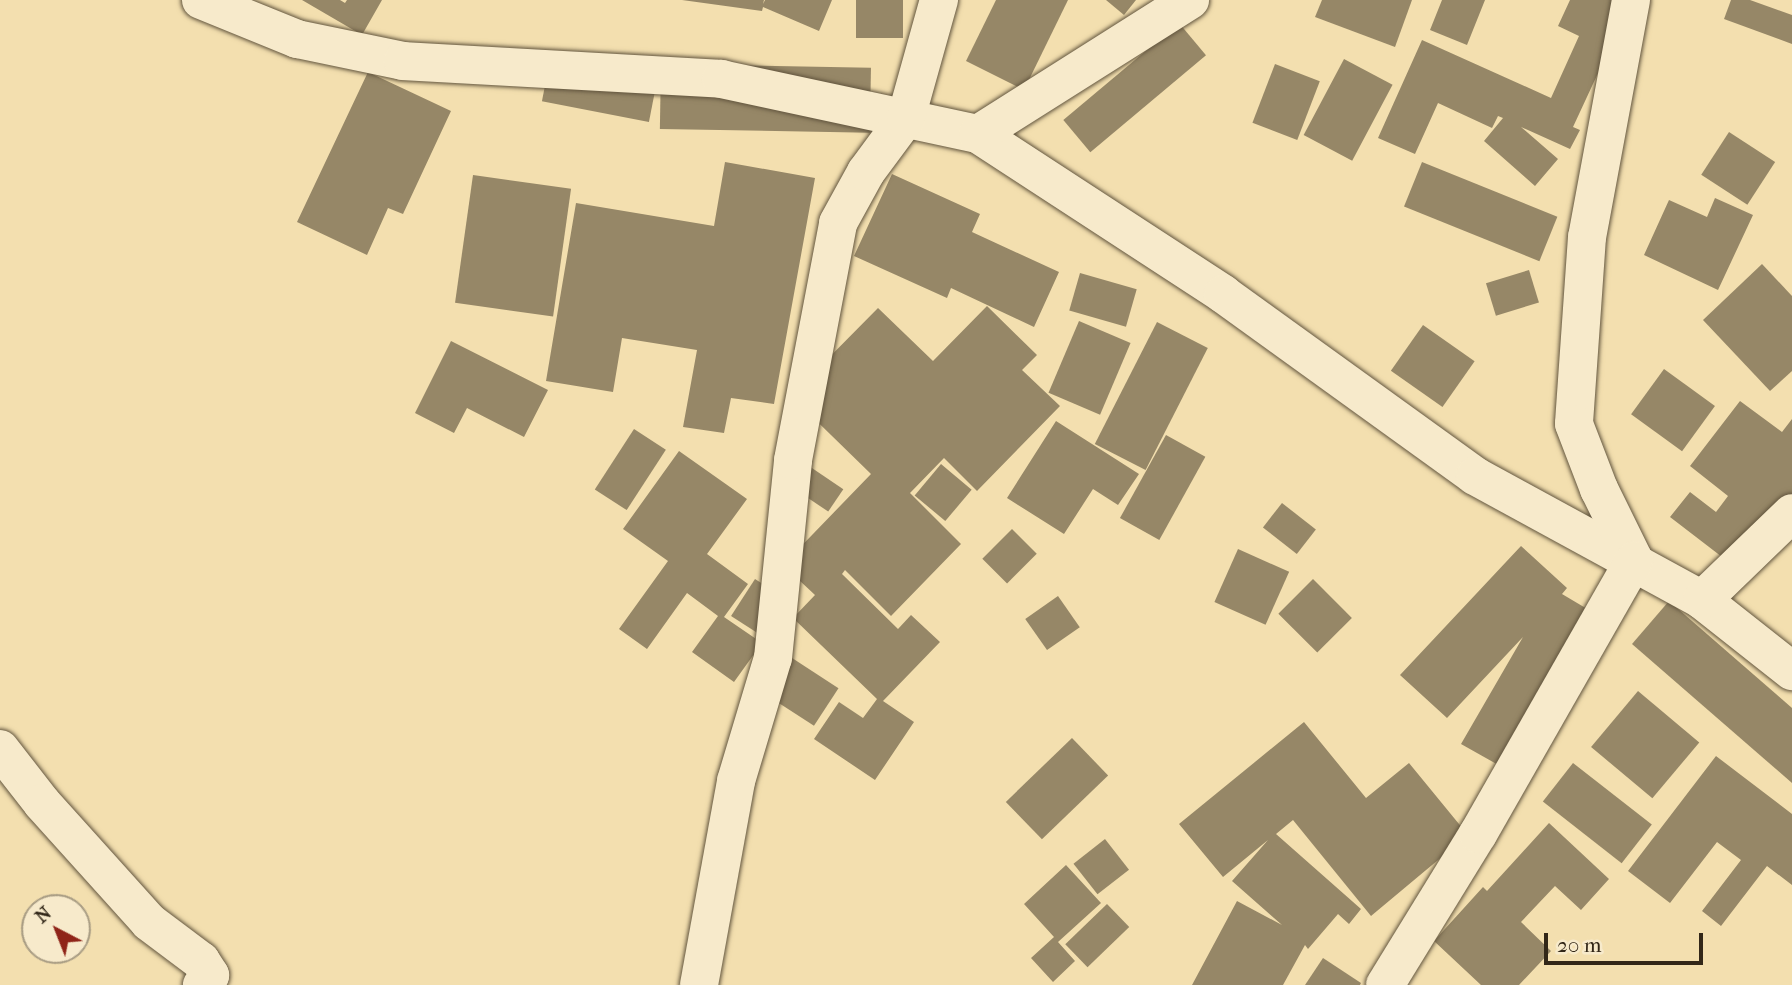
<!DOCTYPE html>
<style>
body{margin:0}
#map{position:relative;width:1792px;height:985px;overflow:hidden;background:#f3dfaf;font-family:"IM FELL French Canon",serif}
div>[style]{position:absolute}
.building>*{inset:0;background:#968767;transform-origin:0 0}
.roads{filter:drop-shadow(0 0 2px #62553e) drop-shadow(0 0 2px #62553e)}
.minor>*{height:38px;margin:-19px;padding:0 19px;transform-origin:19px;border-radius:19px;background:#f7eacb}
span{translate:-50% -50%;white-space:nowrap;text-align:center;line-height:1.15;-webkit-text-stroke:5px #f7eacb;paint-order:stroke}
.north{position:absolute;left:21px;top:894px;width:70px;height:70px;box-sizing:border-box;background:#f7eacb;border:2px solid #a89c83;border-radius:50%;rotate:318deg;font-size:19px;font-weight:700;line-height:28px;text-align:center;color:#322718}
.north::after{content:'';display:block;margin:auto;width:24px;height:32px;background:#8f2418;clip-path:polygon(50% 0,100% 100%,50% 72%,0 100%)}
.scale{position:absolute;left:1544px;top:933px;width:159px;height:32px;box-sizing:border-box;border:4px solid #322718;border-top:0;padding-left:9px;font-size:21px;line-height:24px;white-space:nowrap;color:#322718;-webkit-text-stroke:5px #f7eacb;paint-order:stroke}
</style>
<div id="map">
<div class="building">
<div style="clip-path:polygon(302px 0,340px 0,345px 3px,347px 0,382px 0,362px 35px)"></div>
<div style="clip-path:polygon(682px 0,764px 0,763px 4px,765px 0,832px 0,819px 31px,763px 7px,762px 11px)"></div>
<div style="left:856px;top:0;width:47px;height:38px"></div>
<div style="clip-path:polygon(996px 0,1068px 0,1024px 90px,966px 61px)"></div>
<div style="clip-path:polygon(1106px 0,1136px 0,1124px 15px)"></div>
<div style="clip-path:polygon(1322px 0,1412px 0,1395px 47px,1315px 17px)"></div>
<div style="clip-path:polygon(1442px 0,1485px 0,1467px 45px,1430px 30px)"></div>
<div style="clip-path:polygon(1570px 0,1632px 0,1573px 127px,1580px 130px,1570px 149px,1521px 127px,1558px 159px,1535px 186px,1484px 141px,1503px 118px,1498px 116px,1492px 128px,1438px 103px,1415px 154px,1378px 138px,1422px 40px,1551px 98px,1579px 36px,1558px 26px)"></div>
<div style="clip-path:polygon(1731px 0,1750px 0,1792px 15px,1792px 44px,1724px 19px)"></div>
<div style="left:1179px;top:23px;width:42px;height:151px;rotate:50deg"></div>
<div style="left:1344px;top:59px;width:55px;height:86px;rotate:28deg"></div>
<div style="left:661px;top:64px;width:210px;height:65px;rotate:1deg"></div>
<div style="left:1275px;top:64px;width:48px;height:63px;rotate:21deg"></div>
<div style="left:549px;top:65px;width:109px;height:37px;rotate:11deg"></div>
<div style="clip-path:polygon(368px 72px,451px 111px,403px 214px,388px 208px,367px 255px,297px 222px)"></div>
<div style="left:1729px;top:132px;width:55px;height:51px;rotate:33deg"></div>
<div style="clip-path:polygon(725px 162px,815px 178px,774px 404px,731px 398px,724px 433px,683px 427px,697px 350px,622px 338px,613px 392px,546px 381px,576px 203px,714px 226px)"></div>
<div style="left:1422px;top:162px;width:146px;height:48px;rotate:22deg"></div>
<div style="clip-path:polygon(892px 174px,980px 214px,972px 232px,1059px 272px,1034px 327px,951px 288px,947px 298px,854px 256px)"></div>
<div style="left:473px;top:175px;width:99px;height:129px;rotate:8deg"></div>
<div style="clip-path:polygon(1715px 198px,1753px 215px,1718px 290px,1644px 255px,1669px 200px,1707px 217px)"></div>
<div style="clip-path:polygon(1762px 264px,1792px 296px,1792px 371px,1770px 391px,1703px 320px)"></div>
<div style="left:1529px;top:270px;width:34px;height:45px;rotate:73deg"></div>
<div style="left:1080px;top:273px;width:59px;height:39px;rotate:16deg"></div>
<div style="clip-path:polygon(987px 306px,1037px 355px,1022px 370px,1060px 406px,977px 491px,944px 458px,910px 493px,961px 544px,891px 616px,845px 570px,842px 574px,898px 629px,911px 615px,940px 642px,883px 701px,914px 722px,875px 780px,814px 739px,839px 702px,863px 718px,877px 699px,793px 618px,815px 595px,783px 565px,871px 474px,791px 396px,878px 308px,933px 361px)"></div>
<div style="left:1079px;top:321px;width:56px;height:78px;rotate:23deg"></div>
<div style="left:1157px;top:322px;width:57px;height:137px;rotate:27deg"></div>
<div style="left:1423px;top:325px;width:63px;height:56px;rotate:35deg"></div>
<div style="clip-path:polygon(451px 341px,548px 390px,524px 437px,467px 408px,454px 433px,415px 413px)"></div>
<div style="left:1664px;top:369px;width:63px;height:56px;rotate:36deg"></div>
<div style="clip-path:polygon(1740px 401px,1782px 432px,1792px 419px,1792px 501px,1739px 570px,1670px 517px,1690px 492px,1716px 512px,1728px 496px,1690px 466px)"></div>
<div style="clip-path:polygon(1056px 421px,1139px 474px,1118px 505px,1093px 489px,1064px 534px,1007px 498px)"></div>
<div style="left:634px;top:429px;width:38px;height:72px;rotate:33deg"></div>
<div style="left:1166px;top:435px;width:45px;height:95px;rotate:29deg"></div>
<div style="clip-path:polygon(679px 451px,747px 499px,707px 554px,748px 584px,724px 617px,762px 643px,734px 682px,692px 652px,718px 616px,687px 593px,647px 649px,619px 629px,668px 561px,623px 529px)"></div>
<div style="left:806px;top:464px;width:45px;height:27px;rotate:34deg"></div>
<div style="left:941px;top:464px;width:40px;height:41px;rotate:40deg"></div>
<div style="left:1282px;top:503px;width:43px;height:31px;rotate:38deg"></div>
<div style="left:1012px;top:529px;width:35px;height:42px;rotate:45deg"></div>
<div style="clip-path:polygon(1521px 546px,1567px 588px,1562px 594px,1599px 616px,1509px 771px,1461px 744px,1523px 637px,1447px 718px,1400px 675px)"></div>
<div style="left:1238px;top:549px;width:56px;height:58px;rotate:24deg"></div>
<div style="left:755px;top:579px;width:38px;height:44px;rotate:33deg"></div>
<div style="left:1313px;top:579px;width:55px;height:49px;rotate:45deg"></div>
<div style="left:1058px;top:596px;width:38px;height:40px;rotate:55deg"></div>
<div style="clip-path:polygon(1669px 601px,1792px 708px,1792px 783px,1632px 644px)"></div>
<div style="left:789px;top:656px;width:59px;height:45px;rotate:33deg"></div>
<div style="left:1638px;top:691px;width:80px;height:73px;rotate:40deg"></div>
<div style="clip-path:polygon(1304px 722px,1366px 798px,1409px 763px,1468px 835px,1371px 916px,1293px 820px,1276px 834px,1361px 909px,1349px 924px,1338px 914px,1308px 949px,1305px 945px,1283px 985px,1192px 985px,1237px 901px,1282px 925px,1232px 881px,1268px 840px,1223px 877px,1179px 824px)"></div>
<div style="left:1072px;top:738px;width:52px;height:92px;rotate:46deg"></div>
<div style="clip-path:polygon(1716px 756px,1792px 814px,1792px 885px,1767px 866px,1721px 926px,1702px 911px,1741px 860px,1717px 842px,1670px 903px,1628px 871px)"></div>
<div style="left:1573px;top:763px;width:100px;height:49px;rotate:38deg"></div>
<div style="clip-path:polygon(1549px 823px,1609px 879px,1581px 910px,1555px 886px,1521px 922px,1551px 951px,1519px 985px,1481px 985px,1434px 941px,1483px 887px,1487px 891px)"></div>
<div style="left:1105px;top:839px;width:39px;height:40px;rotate:52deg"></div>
<div style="clip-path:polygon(1066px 865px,1101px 903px,1058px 942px,1075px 961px,1053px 982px,1031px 958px,1054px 937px,1024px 904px)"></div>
<div style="left:1107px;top:904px;width:32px;height:58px;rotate:46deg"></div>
<div style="clip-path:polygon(1323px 958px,1361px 983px,1360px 985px,1305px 985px)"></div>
</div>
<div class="roads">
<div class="minor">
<div style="left:201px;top:0;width:104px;rotate:22.1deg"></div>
<div style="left:297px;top:39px;width:108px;rotate:11.7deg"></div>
<div style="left:403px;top:61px;width:319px;rotate:3.2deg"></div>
<div style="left:721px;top:79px;width:263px;rotate:12.1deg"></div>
<div style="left:978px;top:134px;width:293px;rotate:33.1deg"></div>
<div style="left:1223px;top:294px;width:311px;rotate:35.8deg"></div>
<div style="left:1475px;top:476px;width:259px;rotate:28.6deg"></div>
<div style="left:1702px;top:600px;width:115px;rotate:38.3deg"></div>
<div style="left:1631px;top:0;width:241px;rotate:100.5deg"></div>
<div style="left:1587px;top:237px;width:187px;rotate:94deg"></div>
<div style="left:1574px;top:424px;width:70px;rotate:69deg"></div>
<div style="left:1599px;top:489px;width:79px;rotate:63.8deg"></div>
<div style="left:978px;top:134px;width:251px;rotate:-32.3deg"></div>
<div style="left:1702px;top:600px;width:125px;rotate:-44deg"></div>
<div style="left:0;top:749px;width:68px;rotate:52.1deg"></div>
<div style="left:42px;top:803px;width:160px;rotate:48deg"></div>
<div style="left:149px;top:922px;width:65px;rotate:36.9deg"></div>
<div style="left:201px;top:961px;width:17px;rotate:57deg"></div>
<div style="left:210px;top:975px;width:13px;rotate:129deg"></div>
<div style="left:699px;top:985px;width:207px;rotate:-79.7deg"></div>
<div style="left:736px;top:781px;width:128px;rotate:-73.3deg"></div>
<div style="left:773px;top:658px;width:199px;rotate:-84.2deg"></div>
<div style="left:793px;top:460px;width:241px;rotate:-79.2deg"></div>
<div style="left:838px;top:223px;width:58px;rotate:-61.2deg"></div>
<div style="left:866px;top:172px;width:67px;rotate:-53.5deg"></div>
<div style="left:906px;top:118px;width:123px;rotate:-74.4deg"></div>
<div style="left:1385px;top:985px;width:177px;rotate:-58.4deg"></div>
<div style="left:1478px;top:834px;width:315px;rotate:-60.3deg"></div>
</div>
</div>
<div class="north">N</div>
<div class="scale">20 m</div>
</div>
